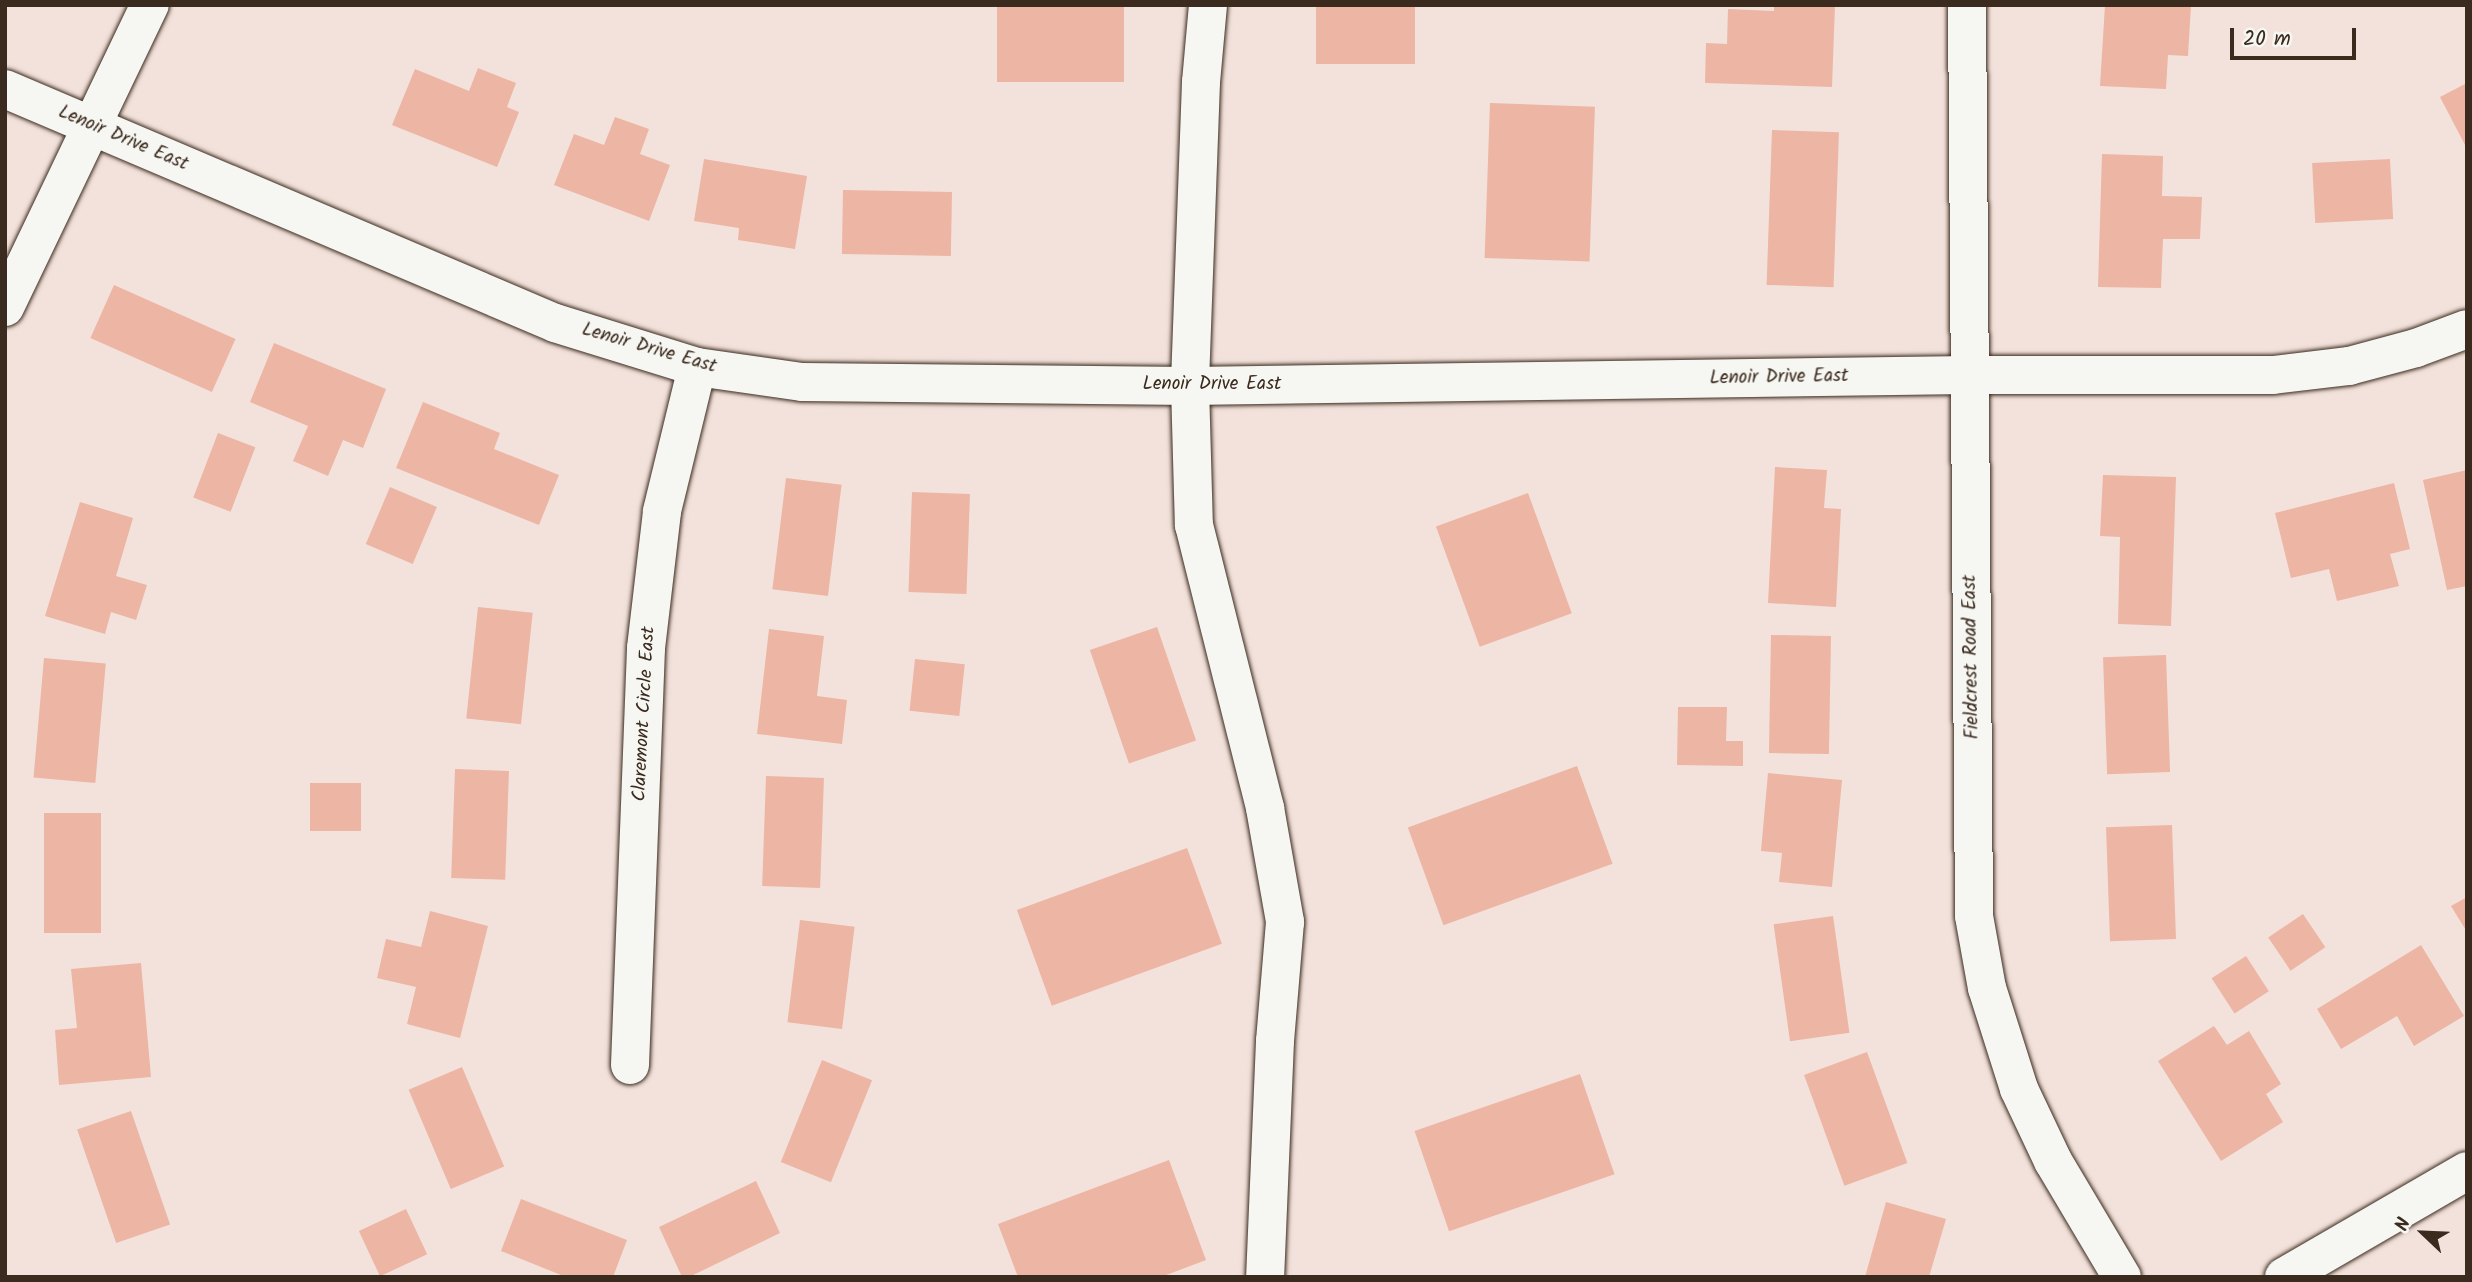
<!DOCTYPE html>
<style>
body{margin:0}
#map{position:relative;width:2472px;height:1282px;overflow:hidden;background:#f3e2db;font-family:Kalam,sans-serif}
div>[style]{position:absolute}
.building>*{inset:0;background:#edb5a4;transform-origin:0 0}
.roads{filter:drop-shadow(0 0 2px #3b2a1e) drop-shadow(0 0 2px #3b2a1e)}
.minor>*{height:38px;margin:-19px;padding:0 19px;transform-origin:19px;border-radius:19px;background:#f6f6f2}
span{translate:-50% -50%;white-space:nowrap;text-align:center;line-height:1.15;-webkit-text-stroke:6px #f6f6f2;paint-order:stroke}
.street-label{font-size:19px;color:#3b2a1e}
.frame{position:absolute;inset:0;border:7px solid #3b2a1e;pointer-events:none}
.north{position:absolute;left:2388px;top:1198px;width:70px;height:70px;-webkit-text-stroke:5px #f6f6f2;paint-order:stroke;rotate:293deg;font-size:19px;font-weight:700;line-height:28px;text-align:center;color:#3b2a1e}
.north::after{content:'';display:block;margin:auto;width:24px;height:32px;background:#3b2a1e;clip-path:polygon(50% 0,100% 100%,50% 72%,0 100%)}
.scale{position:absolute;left:2230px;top:28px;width:126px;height:32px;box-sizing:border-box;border:4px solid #3b2a1e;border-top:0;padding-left:9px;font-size:21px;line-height:24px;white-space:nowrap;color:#3b2a1e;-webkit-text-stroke:5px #f6f6f2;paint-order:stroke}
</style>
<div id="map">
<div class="building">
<div style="left:997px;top:5px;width:127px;height:77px"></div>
<div style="left:1316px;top:5px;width:99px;height:59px"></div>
<div style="clip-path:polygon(1774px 5px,1835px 5px,1832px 87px,1705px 83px,1706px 43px,1727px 44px,1728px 9px,1774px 11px)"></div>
<div style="clip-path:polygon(2105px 5px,2191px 5px,2188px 56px,2168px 55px,2166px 89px,2100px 86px)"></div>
<div style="clip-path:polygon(478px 68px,516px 83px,507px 107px,519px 112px,497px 167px,392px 125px,415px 69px,469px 91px)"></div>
<div style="clip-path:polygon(2467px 83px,2467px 144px,2465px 145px,2440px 97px)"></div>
<div style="left:1490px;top:103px;width:105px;height:155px;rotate:2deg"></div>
<div style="clip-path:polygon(615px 117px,649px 129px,640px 154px,670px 165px,649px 221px,554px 185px,574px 134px,604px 145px)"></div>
<div style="left:1772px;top:130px;width:67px;height:155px;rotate:2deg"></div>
<div style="clip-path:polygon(2102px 154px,2163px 156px,2162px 196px,2202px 197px,2200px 239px,2163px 239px,2161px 288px,2098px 287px)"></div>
<div style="clip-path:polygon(704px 159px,807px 176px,795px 249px,738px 240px,739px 228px,694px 221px)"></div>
<div style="left:2390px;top:159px;width:60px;height:78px;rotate:87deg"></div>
<div style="left:843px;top:190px;width:109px;height:64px;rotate:1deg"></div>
<div style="left:114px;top:285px;width:133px;height:58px;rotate:24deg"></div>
<div style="clip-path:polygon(274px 343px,386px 389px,363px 448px,343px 440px,328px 476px,293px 461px,308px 426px,250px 402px)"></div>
<div style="clip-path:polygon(423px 402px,500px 433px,494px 449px,559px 475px,539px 525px,396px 468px)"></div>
<div style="left:218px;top:433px;width:40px;height:69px;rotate:21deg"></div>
<div style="clip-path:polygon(1775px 467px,1827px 470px,1824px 508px,1841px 509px,1836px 607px,1768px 603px)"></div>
<div style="clip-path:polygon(2467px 470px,2467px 586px,2447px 590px,2423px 480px)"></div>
<div style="clip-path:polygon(2103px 475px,2176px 477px,2171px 626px,2118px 624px,2120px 537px,2100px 536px)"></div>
<div style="left:786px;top:478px;width:56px;height:112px;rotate:7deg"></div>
<div style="clip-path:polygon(2394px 483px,2410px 549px,2390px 554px,2399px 586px,2337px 601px,2329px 569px,2291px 578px,2275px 513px)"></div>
<div style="left:390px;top:487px;width:51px;height:62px;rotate:23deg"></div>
<div style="left:912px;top:492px;width:58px;height:100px;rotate:2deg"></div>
<div style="left:1528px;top:493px;width:128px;height:98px;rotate:70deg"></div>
<div style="clip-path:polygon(80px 502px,133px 518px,116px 576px,147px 585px,136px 620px,111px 612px,105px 634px,45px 616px)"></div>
<div style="left:478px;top:607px;width:55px;height:112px;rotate:6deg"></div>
<div style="left:1157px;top:627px;width:120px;height:71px;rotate:71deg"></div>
<div style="clip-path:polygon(769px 629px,824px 636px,817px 696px,847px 700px,842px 744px,757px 734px)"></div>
<div style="left:1771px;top:635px;width:60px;height:118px;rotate:1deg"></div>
<div style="left:2166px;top:655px;width:117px;height:63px;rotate:88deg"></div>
<div style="left:44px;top:658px;width:62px;height:120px;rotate:5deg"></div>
<div style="left:915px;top:659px;width:50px;height:52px;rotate:6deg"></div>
<div style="clip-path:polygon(1678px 707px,1727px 707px,1726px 741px,1743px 741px,1743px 766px,1677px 765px)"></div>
<div style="left:1577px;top:766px;width:104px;height:180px;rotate:70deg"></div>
<div style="left:455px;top:769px;width:54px;height:109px;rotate:2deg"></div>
<div style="clip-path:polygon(1768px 773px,1842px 780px,1832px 887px,1779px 882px,1782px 853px,1761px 851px)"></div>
<div style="left:766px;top:776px;width:58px;height:110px;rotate:2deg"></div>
<div style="left:310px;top:783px;width:51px;height:48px"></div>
<div style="left:101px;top:813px;width:120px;height:57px;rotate:90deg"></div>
<div style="left:2172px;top:825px;width:114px;height:66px;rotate:88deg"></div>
<div style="left:1187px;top:848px;width:102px;height:181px;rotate:70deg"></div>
<div style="clip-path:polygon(2467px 897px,2467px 932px,2451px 906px)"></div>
<div style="clip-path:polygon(430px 911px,488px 926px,460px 1038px,407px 1024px,416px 987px,377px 978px,386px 939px,421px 947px)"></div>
<div style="left:2303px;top:914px;width:40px;height:42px;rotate:56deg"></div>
<div style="left:1833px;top:916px;width:118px;height:60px;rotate:82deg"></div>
<div style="left:800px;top:920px;width:55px;height:103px;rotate:7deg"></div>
<div style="clip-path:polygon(2421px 945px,2464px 1016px,2414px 1046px,2397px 1016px,2341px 1049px,2317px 1009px)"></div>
<div style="left:2246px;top:956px;width:42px;height:41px;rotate:57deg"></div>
<div style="clip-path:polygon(141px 963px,151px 1077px,59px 1085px,55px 1030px,77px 1028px,71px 969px)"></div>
<div style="clip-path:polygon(2214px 1026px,2227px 1045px,2249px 1031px,2281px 1084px,2266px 1094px,2283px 1122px,2221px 1161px,2158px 1061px)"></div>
<div style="left:1867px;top:1052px;width:118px;height:67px;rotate:70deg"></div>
<div style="left:822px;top:1060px;width:54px;height:110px;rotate:22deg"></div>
<div style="left:462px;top:1067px;width:108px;height:58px;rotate:67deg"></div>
<div style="left:1580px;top:1074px;width:106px;height:175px;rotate:71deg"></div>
<div style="left:131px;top:1111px;width:120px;height:57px;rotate:71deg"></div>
<div style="clip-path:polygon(1169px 1160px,1206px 1260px,1161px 1277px,1018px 1277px,998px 1224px)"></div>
<div style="clip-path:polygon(756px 1181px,780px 1233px,689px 1277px,682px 1277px,659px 1227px)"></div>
<div style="clip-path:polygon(521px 1199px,627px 1240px,613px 1277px,566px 1277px,501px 1251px)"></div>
<div style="clip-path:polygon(1886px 1202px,1946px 1219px,1929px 1277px,1865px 1277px)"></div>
<div style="left:406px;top:1209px;width:50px;height:52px;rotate:65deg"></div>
</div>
<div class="roads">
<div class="minor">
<div style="left:1208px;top:5px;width:77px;rotate:95.2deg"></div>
<div style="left:1201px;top:82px;width:304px;rotate:92.1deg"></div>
<div style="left:1190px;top:386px;width:139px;rotate:88.4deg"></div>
<div style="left:1194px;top:525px;width:292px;rotate:75.9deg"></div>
<div style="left:1265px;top:808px;width:116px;rotate:80deg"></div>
<div style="left:1285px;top:922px;width:119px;rotate:94.8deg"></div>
<div style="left:1275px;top:1041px;width:236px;rotate:92.4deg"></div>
<div style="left:1967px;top:5px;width:911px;rotate:89.56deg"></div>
<div style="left:1974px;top:916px;width:73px;rotate:79.8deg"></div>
<div style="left:1987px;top:988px;width:106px;rotate:72.4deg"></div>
<div style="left:2019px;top:1089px;width:80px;rotate:64.7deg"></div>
<div style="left:2053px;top:1161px;width:135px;rotate:59.3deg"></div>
<div style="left:5px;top:89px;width:598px;rotate:23.05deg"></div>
<div style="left:555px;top:323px;width:149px;rotate:17.2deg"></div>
<div style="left:697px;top:367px;width:106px;rotate:8.1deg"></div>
<div style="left:802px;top:382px;width:388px;rotate:0.6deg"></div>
<div style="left:1190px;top:386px;width:779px;rotate:-0.81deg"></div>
<div style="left:1969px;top:375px;width:304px"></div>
<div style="left:2273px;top:375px;width:77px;rotate:-6.8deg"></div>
<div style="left:2349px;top:366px;width:69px;rotate:-15deg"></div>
<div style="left:2416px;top:348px;width:54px;rotate:-20.4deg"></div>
<div style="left:5px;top:307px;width:335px;rotate:-64.4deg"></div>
<div style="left:630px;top:1065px;width:417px;rotate:-87.8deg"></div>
<div style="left:646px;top:648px;width:138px;rotate:-83.3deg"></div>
<div style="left:662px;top:511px;width:148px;rotate:-76.3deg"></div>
<div style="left:2284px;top:1277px;width:211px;rotate:-30.1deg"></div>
</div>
</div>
<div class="street-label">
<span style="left:123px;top:139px;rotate:23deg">Lenoir Drive East</span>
<span style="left:649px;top:349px;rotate:16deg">Lenoir Drive East</span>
<span style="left:1779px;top:378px;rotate:-1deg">Lenoir Drive East</span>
<span style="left:1212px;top:385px">Lenoir Drive East</span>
<span style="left:1972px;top:657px;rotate:-91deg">Fieldcrest Road East</span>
<span style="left:645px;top:714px;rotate:-87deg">Claremont Circle East</span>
</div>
<div class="frame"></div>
<div class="north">N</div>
<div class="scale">20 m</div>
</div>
